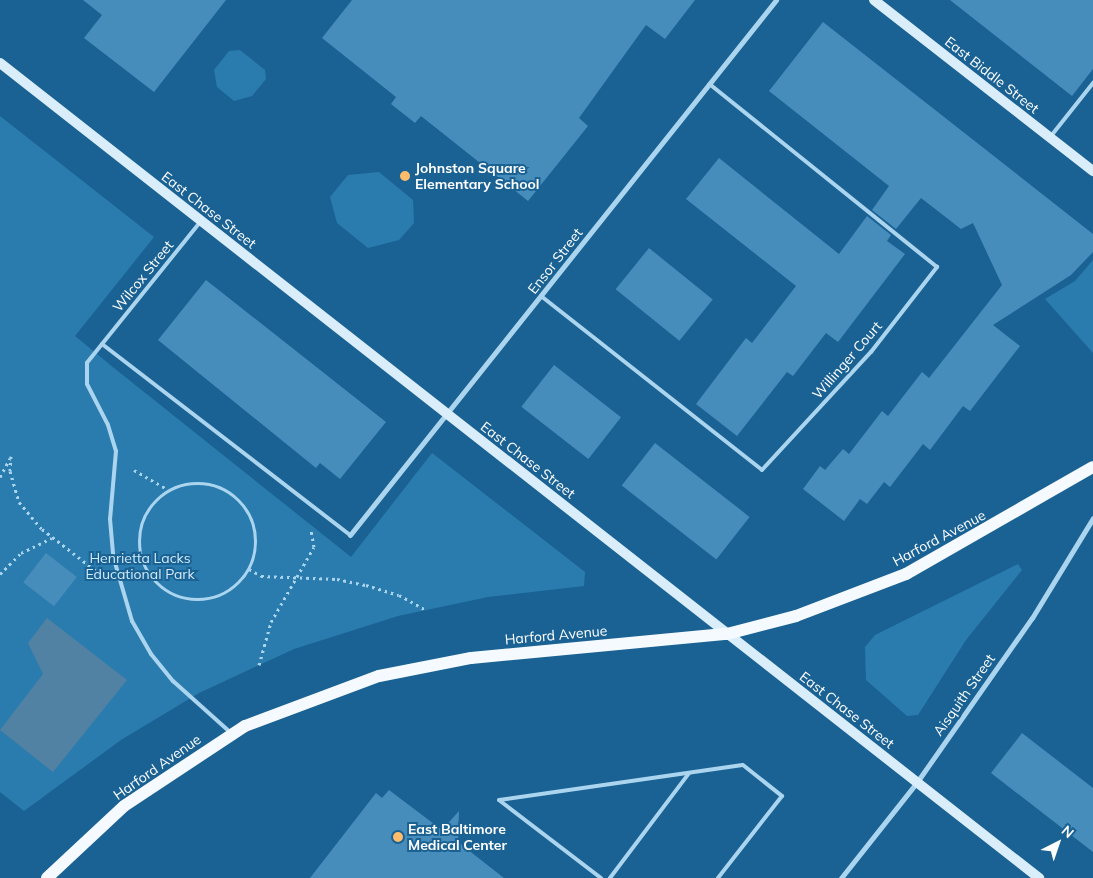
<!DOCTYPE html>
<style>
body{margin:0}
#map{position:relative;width:1093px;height:878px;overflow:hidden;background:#1a6293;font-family:Mulish,sans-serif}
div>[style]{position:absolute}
.green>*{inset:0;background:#2a7caf}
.water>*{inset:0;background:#5182a3}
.building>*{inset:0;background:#478dbc;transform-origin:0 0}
.path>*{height:3px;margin-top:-1.5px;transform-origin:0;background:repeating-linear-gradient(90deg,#abd5ef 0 2.5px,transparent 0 6.5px)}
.path>.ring{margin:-1.5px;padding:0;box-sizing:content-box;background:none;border:3px solid #abd5ef;border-radius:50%}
.lane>*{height:4px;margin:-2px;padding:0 2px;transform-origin:2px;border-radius:2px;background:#abd5ef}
.street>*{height:5px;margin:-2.5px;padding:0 2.5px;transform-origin:2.5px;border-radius:2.5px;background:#abd5ef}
.secondary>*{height:10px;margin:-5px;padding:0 5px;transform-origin:5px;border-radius:5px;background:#d9edfb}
.primary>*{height:12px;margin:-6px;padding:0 6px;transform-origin:6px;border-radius:6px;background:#f4faff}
.dots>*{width:14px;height:14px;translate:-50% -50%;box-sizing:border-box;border:2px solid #1a6293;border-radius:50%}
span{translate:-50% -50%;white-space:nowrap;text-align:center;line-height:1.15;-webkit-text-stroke:4px #1a6293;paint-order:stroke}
.street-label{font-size:14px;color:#fff}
.poi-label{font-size:14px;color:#fff;font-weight:700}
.left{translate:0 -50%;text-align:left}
.park-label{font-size:14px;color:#d2ebfb}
.north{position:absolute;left:1033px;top:818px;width:50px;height:50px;-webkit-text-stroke:4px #1a6293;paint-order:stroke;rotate:41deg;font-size:14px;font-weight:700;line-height:20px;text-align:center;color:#fff}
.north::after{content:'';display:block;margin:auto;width:18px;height:22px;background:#fff;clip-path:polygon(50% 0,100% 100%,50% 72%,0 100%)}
</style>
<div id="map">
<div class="green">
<div style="clip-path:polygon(240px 50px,265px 70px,266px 79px,252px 96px,234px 101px,217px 87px,214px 70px,229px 51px)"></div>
<div style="clip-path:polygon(0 116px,154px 237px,75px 336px,114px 368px,351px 557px,432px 453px,585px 572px,584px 586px,488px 597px,398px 616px,294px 649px,199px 693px,121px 740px,24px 811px,0 792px)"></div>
<div style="clip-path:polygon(379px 172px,413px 200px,414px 223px,399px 240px,368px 248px,337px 223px,330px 197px,348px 175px)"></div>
<div style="clip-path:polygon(1093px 260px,1093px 353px,1045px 299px,1075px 281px)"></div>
<div style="clip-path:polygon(1018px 564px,1022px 570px,966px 640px,918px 715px,907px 716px,866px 680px,865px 647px,875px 635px)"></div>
</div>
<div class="water">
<div style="clip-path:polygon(47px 618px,127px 680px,53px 772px,0 730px,43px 674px,28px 643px)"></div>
</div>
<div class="building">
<div style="clip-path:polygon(83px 0,226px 0,154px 92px,84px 38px,102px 15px)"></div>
<div style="clip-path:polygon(352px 0,695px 0,665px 39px,646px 25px,579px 118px,588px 126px,528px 201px,421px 116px,415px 123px,391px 104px,396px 97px,322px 38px)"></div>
<div style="clip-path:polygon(950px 0,1093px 0,1093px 69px,1072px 96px)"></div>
<div style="clip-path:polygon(823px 22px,1093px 234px,1093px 252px,1071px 275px,993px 325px,1020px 346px,970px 411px,963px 406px,930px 450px,923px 444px,890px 487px,884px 482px,867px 504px,860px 499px,844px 521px,803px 489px,820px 466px,825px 470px,843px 449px,849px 454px,882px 411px,888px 416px,922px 372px,929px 378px,1002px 285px,973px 223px,961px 229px,921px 198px,896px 229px,872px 210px,889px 186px,769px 91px)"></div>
<div style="clip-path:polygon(719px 158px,839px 254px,867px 216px,891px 235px,887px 241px,905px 254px,838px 342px,826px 333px,793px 376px,787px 372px,737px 436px,696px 404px,746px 338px,752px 343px,796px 286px,686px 199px)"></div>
<div style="left:649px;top:248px;width:82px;height:53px;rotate:39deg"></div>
<div style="clip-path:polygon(206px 280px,386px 422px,340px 479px,320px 463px,316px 468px,158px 340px)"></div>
<div style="left:554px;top:365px;width:85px;height:53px;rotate:38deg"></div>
<div style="left:655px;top:443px;width:120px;height:54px;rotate:38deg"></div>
<div style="left:46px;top:553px;width:39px;height:37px;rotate:38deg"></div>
<div style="clip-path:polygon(1022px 733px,1093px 788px,1093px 852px,991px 773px)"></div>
<div style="clip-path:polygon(389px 790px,442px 830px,459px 811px,458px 842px,504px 878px,310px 878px,376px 793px,382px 798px)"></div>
</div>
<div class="path">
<div style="left:11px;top:456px;width:15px;rotate:94deg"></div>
<div style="left:10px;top:471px;width:32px;rotate:74deg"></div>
<div style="left:19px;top:502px;width:35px;rotate:50deg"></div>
<div style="left:42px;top:529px;width:73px;rotate:37.8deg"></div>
<div style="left:134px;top:470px;width:39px;rotate:30deg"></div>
<div style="left:0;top:477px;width:21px;rotate:-62deg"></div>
<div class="ring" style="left:139px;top:483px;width:113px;height:113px"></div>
<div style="left:249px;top:569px;width:14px;rotate:30deg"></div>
<div style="left:261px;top:576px;width:76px;rotate:2.3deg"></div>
<div style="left:337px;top:579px;width:30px;rotate:12deg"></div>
<div style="left:366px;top:585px;width:34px;rotate:17deg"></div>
<div style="left:399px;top:595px;width:31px;rotate:29deg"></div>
<div style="left:0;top:574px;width:30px;rotate:-45deg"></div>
<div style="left:21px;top:553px;width:34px;rotate:-26deg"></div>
<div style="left:259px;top:665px;width:45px;rotate:-74.4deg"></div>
<div style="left:271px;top:622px;width:86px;rotate:-60.2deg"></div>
<div style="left:314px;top:547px;width:17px;rotate:-100deg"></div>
</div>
<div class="lane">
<div style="left:1051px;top:136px;width:68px;rotate:-51.6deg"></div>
<div style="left:201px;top:221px;width:182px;rotate:128.8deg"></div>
<div style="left:87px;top:363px;width:21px;rotate:90deg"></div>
<div style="left:87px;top:384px;width:46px;rotate:62.9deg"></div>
<div style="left:108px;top:425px;width:27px;rotate:73deg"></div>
<div style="left:116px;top:451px;width:68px;rotate:95deg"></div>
<div style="left:110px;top:519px;width:37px;rotate:85deg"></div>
<div style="left:113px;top:556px;width:68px;rotate:73.7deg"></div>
<div style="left:132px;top:621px;width:38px;rotate:60deg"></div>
<div style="left:151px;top:654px;width:35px;rotate:51deg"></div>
<div style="left:173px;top:681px;width:78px;rotate:41.9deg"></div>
<div style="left:541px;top:296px;width:281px;rotate:38.2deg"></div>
<div style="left:762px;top:470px;width:161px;rotate:-47.3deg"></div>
<div style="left:871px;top:352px;width:108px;rotate:-52.2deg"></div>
<div style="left:937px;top:267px;width:292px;rotate:-141.2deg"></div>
<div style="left:102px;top:344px;width:313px;rotate:37.6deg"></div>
<div style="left:601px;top:878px;width:128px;rotate:-142.6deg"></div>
<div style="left:499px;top:800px;width:246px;rotate:-8.2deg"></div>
<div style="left:743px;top:765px;width:50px;rotate:38.5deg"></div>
<div style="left:782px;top:796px;width:104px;rotate:128deg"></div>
<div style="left:610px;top:878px;width:131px;rotate:-53deg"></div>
</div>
<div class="street">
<div style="left:350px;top:535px;width:684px;rotate:-51.47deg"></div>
<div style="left:841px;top:878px;width:122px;rotate:-51.6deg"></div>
<div style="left:917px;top:782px;width:200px;rotate:-55deg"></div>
<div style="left:1032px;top:618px;width:117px;rotate:-58.6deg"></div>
</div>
<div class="secondary">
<div style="left:874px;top:0;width:278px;rotate:38deg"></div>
<div style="left:0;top:63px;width:1321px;rotate:38.11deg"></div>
</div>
<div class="primary">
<div style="left:47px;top:878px;width:105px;rotate:-43.1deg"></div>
<div style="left:124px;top:806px;width:145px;rotate:-33.5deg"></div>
<div style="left:245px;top:726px;width:143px;rotate:-20.5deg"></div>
<div style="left:379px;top:676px;width:94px;rotate:-11.1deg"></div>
<div style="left:471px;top:658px;width:257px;rotate:-5.4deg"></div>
<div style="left:727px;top:634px;width:71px;rotate:-14.6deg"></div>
<div style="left:796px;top:616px;width:118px;rotate:-20.9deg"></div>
<div style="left:906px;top:574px;width:215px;rotate:-29.8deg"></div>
</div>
<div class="dots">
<div style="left:405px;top:176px;background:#ffbc6a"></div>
<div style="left:398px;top:837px;background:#ffbc6a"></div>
</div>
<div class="street-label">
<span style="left:992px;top:75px;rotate:38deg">East Biddle Street</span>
<span style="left:209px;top:210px;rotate:38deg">East Chase Street</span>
<span style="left:555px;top:261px;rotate:-52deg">Ensor Street</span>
<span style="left:143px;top:276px;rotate:-51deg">Wilcox Street</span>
<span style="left:847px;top:360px;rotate:-49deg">Willinger Court</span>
<span style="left:528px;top:460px;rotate:38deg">East Chase Street</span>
<span style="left:939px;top:538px;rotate:-28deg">Harford Avenue</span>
<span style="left:556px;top:635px;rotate:-5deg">Harford Avenue</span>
<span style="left:964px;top:695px;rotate:-55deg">Aisquith Street</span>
<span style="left:847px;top:710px;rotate:38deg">East Chase Street</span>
<span style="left:157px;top:767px;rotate:-35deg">Harford Avenue</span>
</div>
<div class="poi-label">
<span class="left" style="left:415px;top:176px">Johnston Square<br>Elementary School</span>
<span class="left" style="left:408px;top:837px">East Baltimore<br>Medical Center</span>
</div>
<div class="park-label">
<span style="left:140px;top:566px">Henrietta Lacks<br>Educational Park</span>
</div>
<div class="north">N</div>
</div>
